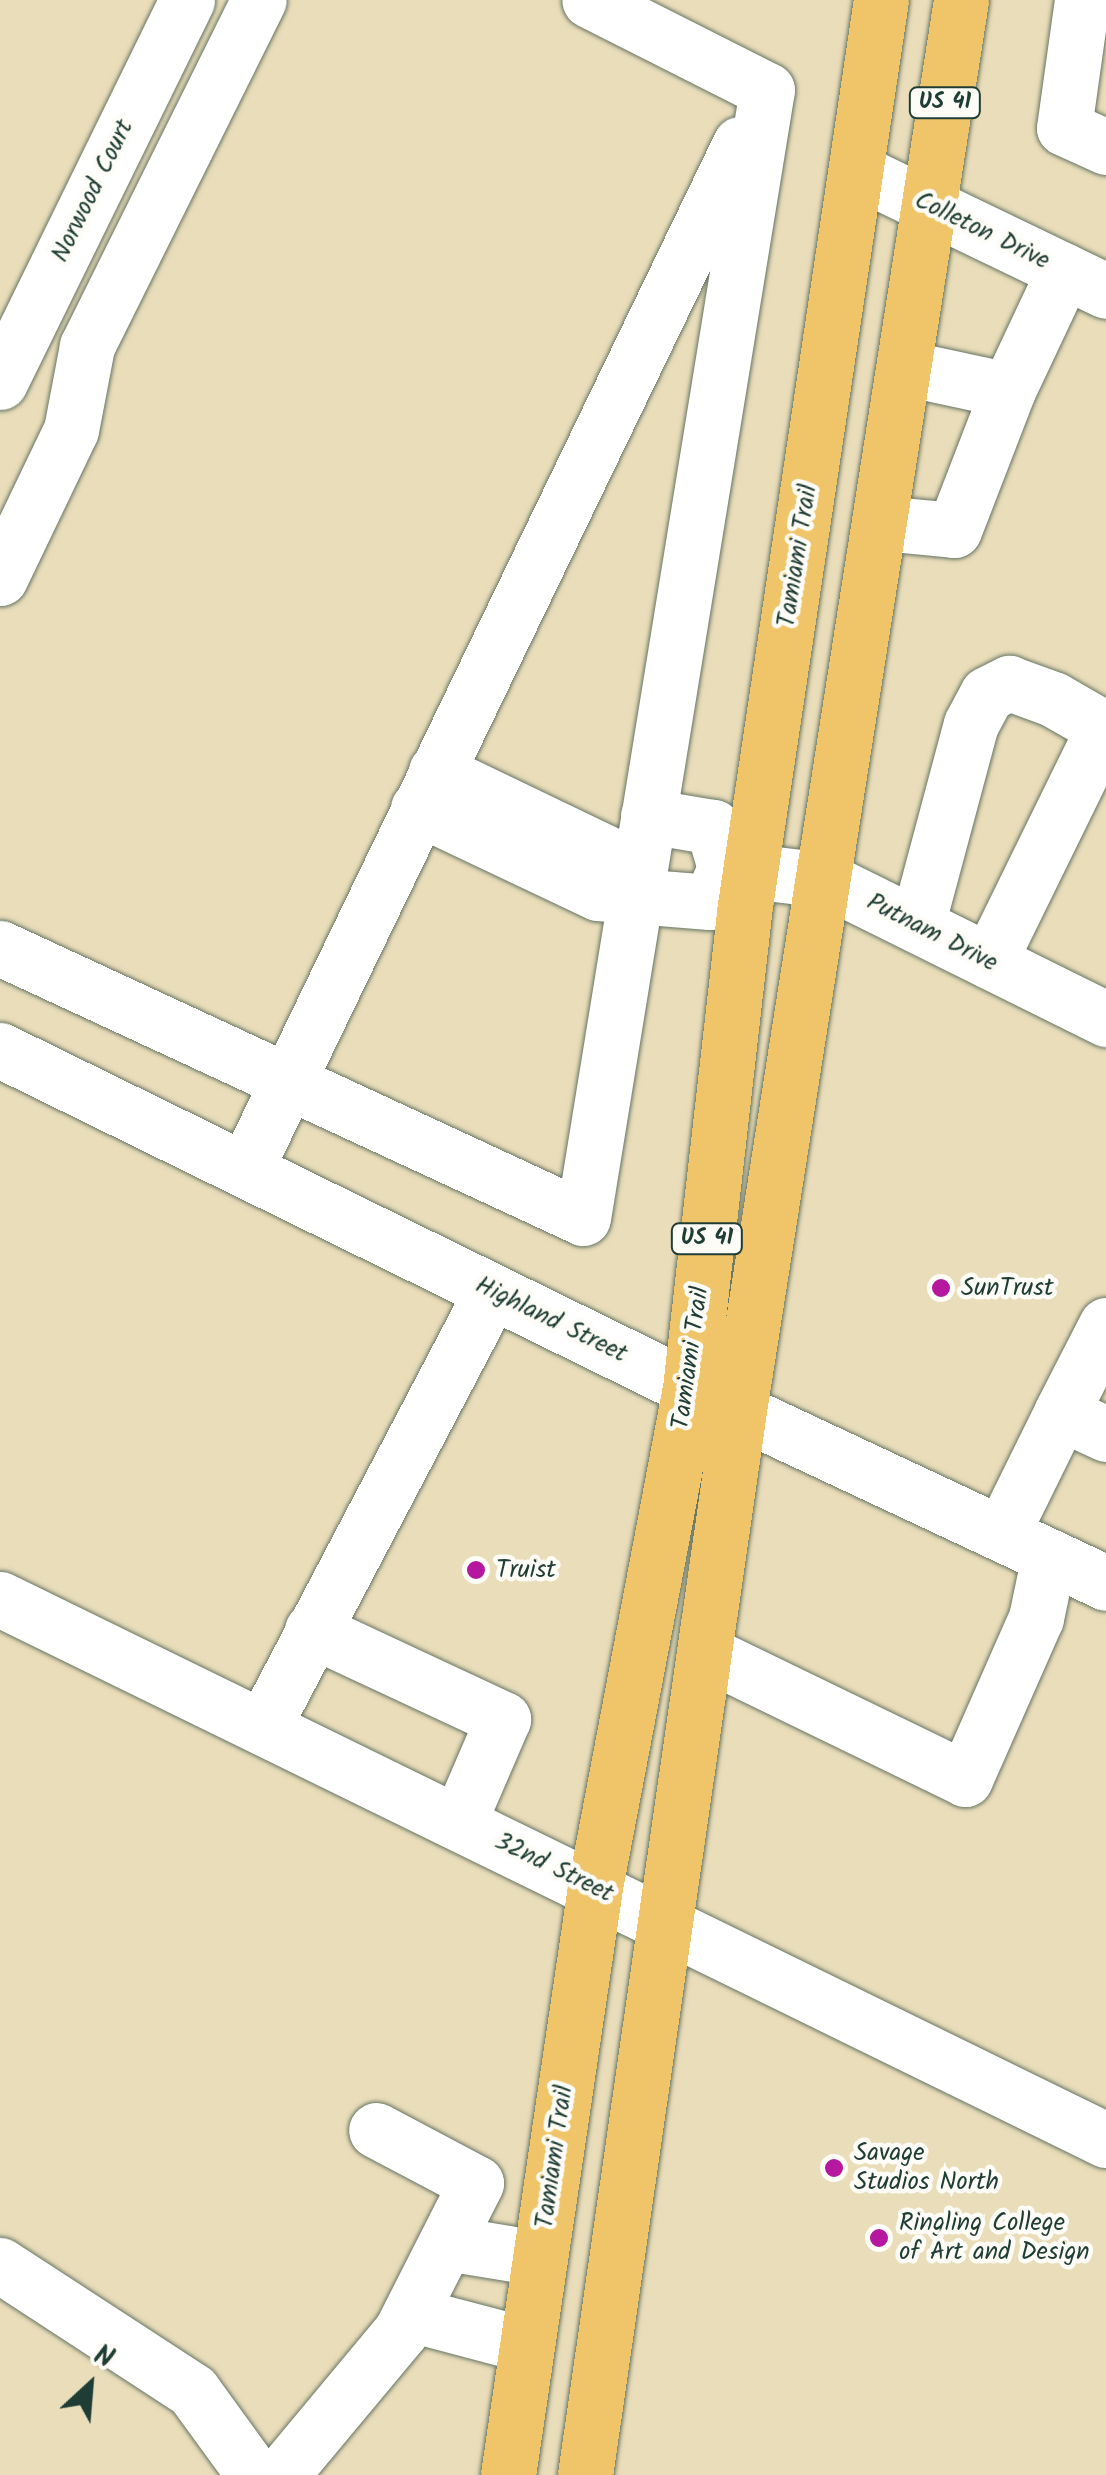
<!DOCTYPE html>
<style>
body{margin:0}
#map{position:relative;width:1106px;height:2475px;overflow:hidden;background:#eaddba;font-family:Kalam,sans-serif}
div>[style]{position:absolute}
.roads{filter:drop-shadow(0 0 2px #667563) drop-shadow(0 0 2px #667563)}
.minor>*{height:55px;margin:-27.5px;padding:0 27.5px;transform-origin:27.5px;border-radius:27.5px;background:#fff}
.major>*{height:55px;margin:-27.5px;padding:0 27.5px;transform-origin:27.5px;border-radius:27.5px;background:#f0c469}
.dots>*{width:28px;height:28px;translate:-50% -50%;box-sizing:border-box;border:5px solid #fdfcf7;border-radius:50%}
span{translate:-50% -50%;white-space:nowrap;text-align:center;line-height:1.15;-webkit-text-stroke:9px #fdfcf7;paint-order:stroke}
.shield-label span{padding:2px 8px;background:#fdfcf7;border:2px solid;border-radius:8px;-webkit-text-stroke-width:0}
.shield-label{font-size:22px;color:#1f3d34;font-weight:700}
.street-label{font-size:25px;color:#1f3d34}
.poi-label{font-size:25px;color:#1f3d34}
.left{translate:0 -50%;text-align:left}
.north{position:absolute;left:40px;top:2335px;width:100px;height:100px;-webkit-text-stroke:8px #fdfcf7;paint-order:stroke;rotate:26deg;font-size:28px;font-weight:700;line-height:40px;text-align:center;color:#1f3d34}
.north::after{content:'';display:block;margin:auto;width:35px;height:45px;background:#1f3d34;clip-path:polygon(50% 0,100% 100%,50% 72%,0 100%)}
</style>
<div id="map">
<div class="roads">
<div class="minor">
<div style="left:1082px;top:0;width:129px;rotate:98deg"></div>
<div style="left:1064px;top:128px;width:46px;rotate:24.3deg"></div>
<div style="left:857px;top:171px;width:276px;rotate:25.7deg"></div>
<div style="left:0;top:382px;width:425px;rotate:-63.9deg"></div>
<div style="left:1008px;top:390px;width:132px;rotate:-64.8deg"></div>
<div style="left:881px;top:523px;width:73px;rotate:5.5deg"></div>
<div style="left:954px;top:530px;width:150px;rotate:-68.9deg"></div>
<div style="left:1008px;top:390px;width:105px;rotate:-167.9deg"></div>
<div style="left:0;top:578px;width:164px;rotate:-64.4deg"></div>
<div style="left:71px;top:430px;width:86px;rotate:-79.2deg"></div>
<div style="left:87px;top:346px;width:386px;rotate:-63.6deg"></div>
<div style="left:436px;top:771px;width:224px;rotate:25.7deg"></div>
<div style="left:418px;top:808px;width:199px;rotate:25.3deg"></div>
<div style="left:598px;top:893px;width:112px;rotate:4.6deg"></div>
<div style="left:710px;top:902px;width:37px;rotate:-66deg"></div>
<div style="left:725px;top:868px;width:43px;rotate:-106.3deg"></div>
<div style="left:713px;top:827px;width:66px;rotate:-170.4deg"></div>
<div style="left:725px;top:868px;width:102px;rotate:6.8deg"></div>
<div style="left:826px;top:880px;width:313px;rotate:26.4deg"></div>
<div style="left:917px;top:925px;width:208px;rotate:-75deg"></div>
<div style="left:971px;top:724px;width:34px;rotate:-62deg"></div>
<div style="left:987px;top:694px;width:25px;rotate:-27deg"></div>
<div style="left:1009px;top:683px;width:47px;rotate:20deg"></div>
<div style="left:1053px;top:699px;width:48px;rotate:29.7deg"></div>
<div style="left:1095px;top:723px;width:18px;rotate:84deg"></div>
<div style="left:1097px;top:741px;width:245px;rotate:116.1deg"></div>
<div style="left:0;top:948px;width:642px;rotate:24.85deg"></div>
<div style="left:583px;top:1218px;width:1143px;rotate:-80.74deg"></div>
<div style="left:767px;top:90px;width:199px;rotate:-153.2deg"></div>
<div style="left:0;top:1050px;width:768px;rotate:26.1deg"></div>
<div style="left:690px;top:1388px;width:459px;rotate:25.1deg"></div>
<div style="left:246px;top:1168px;width:1137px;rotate:-64.25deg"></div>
<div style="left:1106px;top:1325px;width:99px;rotate:117.1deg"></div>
<div style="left:1061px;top:1413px;width:50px;rotate:25deg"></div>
<div style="left:1002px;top:1533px;width:134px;rotate:-63.8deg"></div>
<div style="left:0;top:1599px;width:1231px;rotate:26.07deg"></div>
<div style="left:312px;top:1630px;width:211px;rotate:25deg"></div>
<div style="left:503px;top:1719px;width:111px;rotate:113.3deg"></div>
<div style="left:706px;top:1653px;width:288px;rotate:25.9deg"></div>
<div style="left:965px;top:1779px;width:176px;rotate:-66.2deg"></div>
<div style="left:1036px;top:1618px;width:63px;rotate:-78.2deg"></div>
<div style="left:263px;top:1727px;width:492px;rotate:-62.3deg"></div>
<div style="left:447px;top:2243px;width:93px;rotate:9.3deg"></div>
<div style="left:0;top:2265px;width:230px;rotate:33.1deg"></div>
<div style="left:193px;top:2391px;width:104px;rotate:54deg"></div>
<div style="left:410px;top:2314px;width:121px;rotate:14.8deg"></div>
<div style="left:281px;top:2475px;width:187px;rotate:-50.2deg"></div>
<div style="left:401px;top:2331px;width:166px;rotate:-63.1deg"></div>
<div style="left:476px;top:2183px;width:113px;rotate:-152.1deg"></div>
</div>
<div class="major">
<div style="left:508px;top:2475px;width:594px;rotate:-81.58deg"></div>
<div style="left:595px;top:1887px;width:508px;rotate:-79.22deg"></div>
<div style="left:690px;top:1388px;width:479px;rotate:-83.5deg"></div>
<div style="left:744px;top:912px;width:922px;rotate:-81.46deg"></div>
<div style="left:585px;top:2475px;width:1076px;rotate:-81.77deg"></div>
<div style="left:739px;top:1410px;width:1427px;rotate:-81.05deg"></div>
</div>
</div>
<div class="dots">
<div style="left:941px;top:1288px;background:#b5179e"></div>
<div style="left:476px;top:1570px;background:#b5179e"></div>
<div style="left:834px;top:2168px;background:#b5179e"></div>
<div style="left:879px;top:2238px;background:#b5179e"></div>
</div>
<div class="shield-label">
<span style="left:945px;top:103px">US 41</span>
<span style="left:707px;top:1239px">US 41</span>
</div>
<div class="street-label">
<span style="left:93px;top:191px;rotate:-64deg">Norwood Court</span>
<span style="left:982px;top:231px;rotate:26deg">Colleton Drive</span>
<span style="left:798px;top:556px;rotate:-81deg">Tamiami Trail</span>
<span style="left:932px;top:933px;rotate:27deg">Putnam Drive</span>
<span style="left:551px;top:1320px;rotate:26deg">Highland Street</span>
<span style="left:691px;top:1358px;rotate:-82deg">Tamiami Trail</span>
<span style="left:554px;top:1868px;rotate:26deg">32nd Street</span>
<span style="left:555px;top:2157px;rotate:-82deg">Tamiami Trail</span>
</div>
<div class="poi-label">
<span class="left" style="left:961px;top:1288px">SunTrust</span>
<span class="left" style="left:496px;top:1570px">Truist</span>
<span class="left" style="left:854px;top:2168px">Savage<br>Studios North</span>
<span class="left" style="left:899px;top:2238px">Ringling College<br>of Art and Design</span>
</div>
<div class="north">N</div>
</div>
